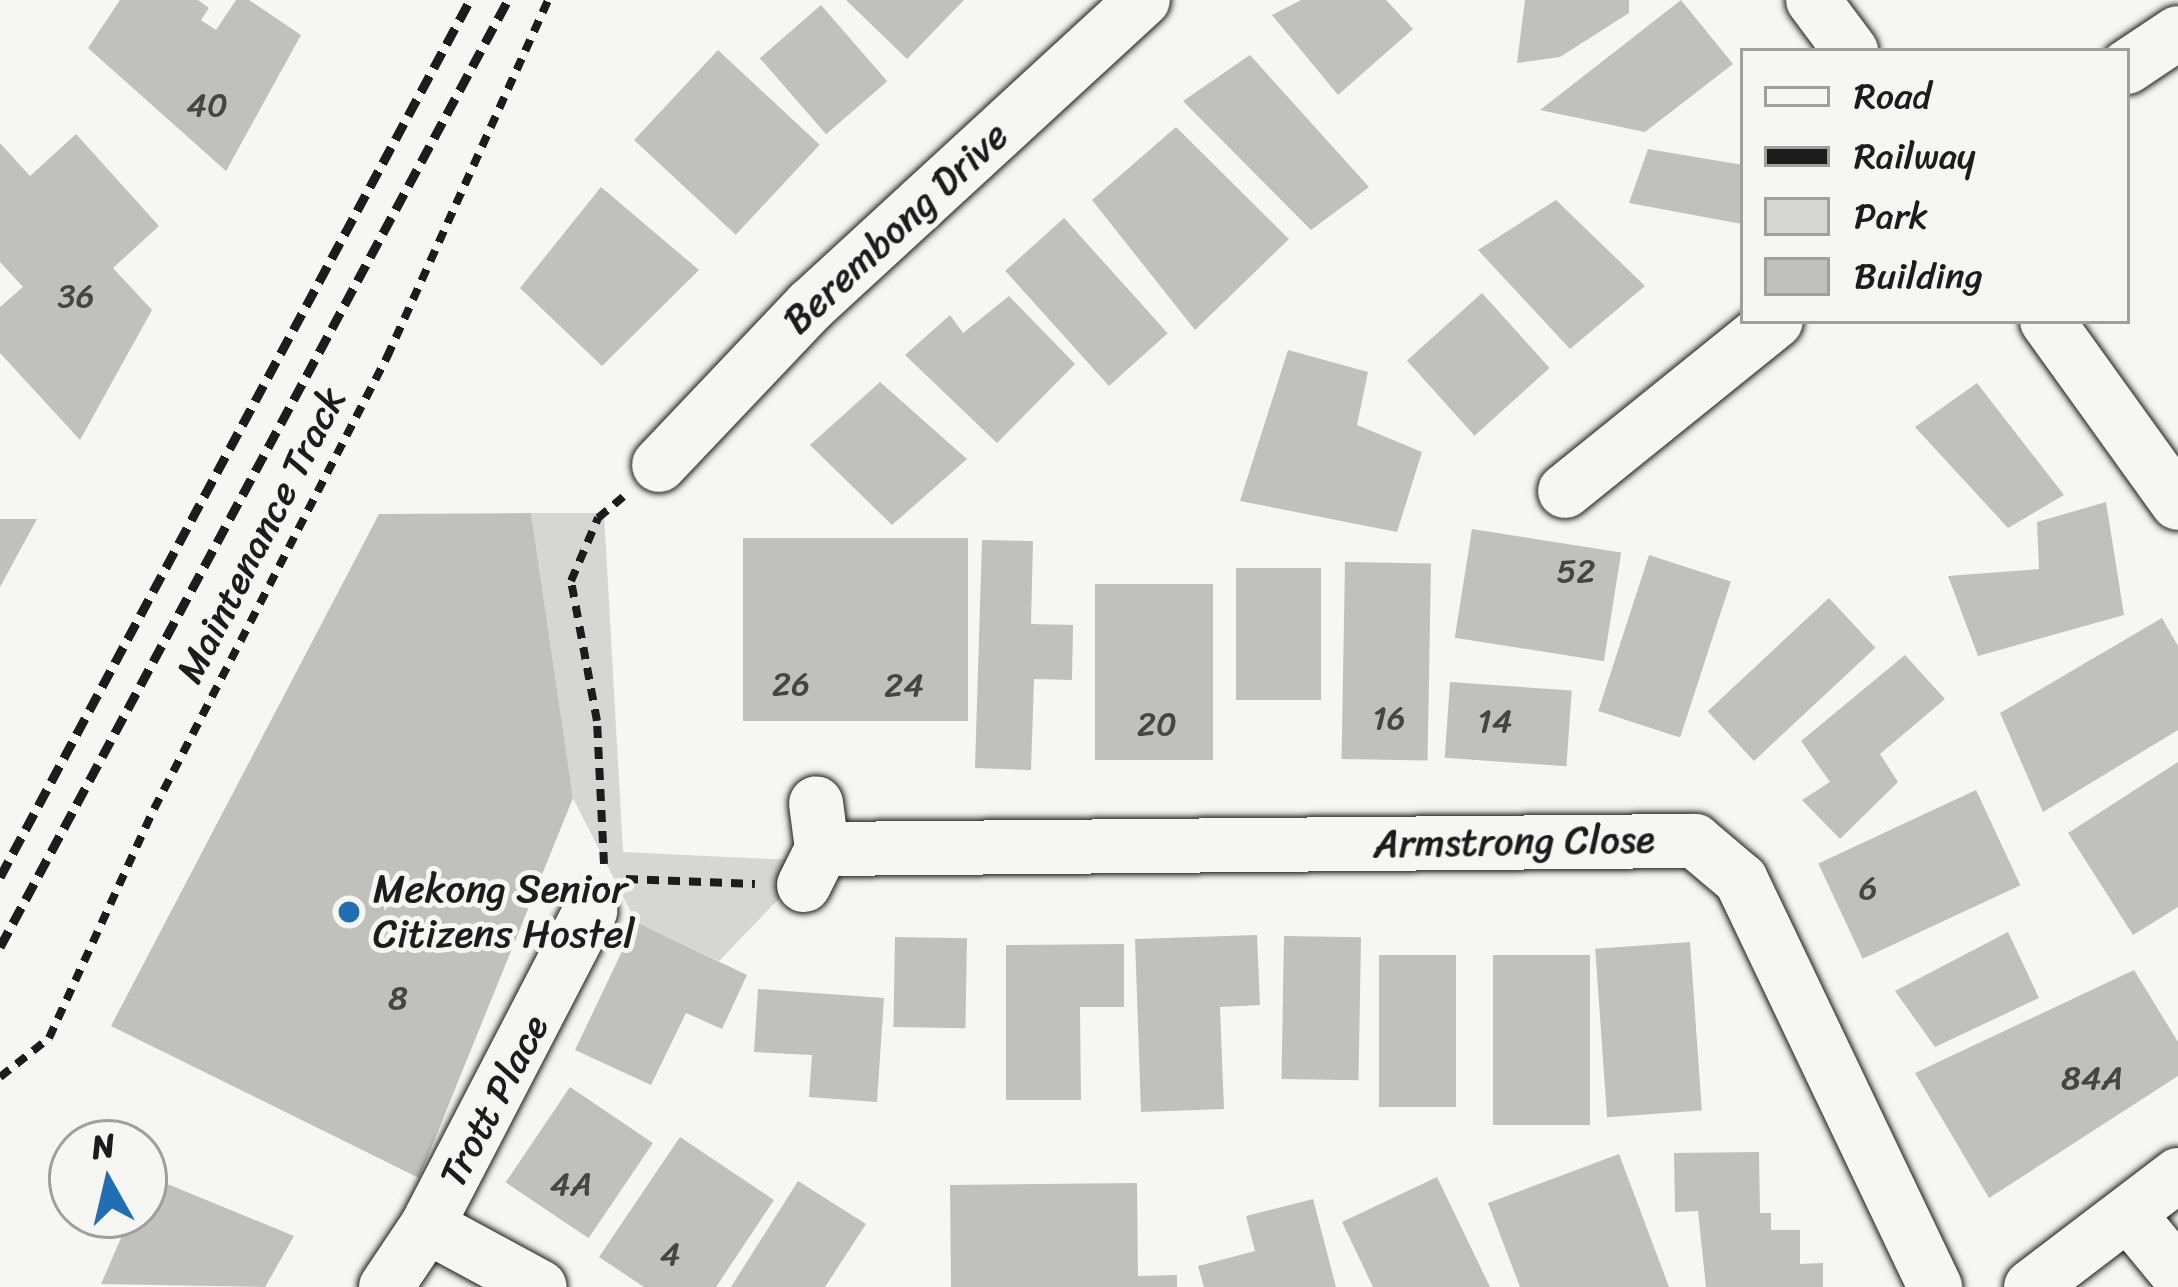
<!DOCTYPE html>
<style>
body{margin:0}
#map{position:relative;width:2178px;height:1287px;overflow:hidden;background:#f6f6f2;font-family:Sriracha,sans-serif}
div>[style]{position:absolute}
.green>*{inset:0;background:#d6d6d2}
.building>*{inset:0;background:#c0c0bd;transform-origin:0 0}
.path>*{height:8px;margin-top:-4px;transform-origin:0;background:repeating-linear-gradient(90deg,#1c1c1c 0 12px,transparent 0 21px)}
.roads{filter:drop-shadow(0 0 3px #1c1c1c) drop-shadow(0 0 3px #1c1c1c)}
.minor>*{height:54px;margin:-27px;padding:0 27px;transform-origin:27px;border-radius:27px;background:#f6f6f2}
.rail>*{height:9px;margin-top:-4.5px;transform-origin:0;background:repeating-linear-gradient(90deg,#1c1c1c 0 18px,transparent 0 27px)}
.dots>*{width:33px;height:33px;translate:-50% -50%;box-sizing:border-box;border:6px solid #f6f6f2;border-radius:50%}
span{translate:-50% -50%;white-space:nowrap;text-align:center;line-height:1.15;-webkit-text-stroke:10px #f6f6f2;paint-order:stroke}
.number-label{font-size:33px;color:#454544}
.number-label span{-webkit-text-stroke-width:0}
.street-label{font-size:39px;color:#1c1c1c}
.poi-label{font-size:39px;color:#1c1c1c}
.left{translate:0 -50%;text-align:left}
.legend{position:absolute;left:1740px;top:48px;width:390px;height:276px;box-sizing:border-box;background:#f6f6f2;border:3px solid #9f9f9c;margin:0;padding:15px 21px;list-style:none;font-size:36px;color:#1c1c1c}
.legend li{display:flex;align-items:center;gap:24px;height:60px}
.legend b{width:60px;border:3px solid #9f9f9c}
.north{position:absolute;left:48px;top:1119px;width:120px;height:120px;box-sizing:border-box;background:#f6f6f2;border:3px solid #9f9f9c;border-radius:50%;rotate:352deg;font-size:33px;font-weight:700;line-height:48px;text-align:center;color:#1c1c1c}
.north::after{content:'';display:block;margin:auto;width:42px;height:54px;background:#1f6fb2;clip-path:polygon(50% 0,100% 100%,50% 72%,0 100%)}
</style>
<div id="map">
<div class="green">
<div style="clip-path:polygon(531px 513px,604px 513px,623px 852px,791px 860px,794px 883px,719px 961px,636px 922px,573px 798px)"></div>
</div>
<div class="building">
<div style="clip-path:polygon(120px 0,198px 0,209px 8px,201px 20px,216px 30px,236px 0,249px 0,301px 35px,226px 171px,88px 48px)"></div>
<div style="clip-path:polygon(846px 0,964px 0,907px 59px)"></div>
<div style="clip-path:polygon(1301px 0,1386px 0,1413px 29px,1338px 95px,1272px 15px)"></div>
<div style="clip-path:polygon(1525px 0,1629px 0,1629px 13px,1560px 57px,1517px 63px)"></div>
<div style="clip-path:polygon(1681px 0,1733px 64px,1645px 132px,1540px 110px)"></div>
<div style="left:821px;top:5px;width:101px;height:81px;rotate:49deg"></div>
<div style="left:718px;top:50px;width:139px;height:123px;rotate:43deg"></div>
<div style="clip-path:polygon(1250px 55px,1369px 187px,1311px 230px,1183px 101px)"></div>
<div style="clip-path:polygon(1176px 127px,1289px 239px,1195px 330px,1092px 200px)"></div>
<div style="clip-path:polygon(76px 134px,159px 226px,113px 268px,152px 310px,80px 440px,0 353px,0 307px,23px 287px,0 262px,0 143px,30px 176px)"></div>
<div style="clip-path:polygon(1648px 149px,1743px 165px,1742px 224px,1629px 203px)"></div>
<div style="clip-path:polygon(601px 187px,699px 270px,602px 366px,520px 288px)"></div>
<div style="clip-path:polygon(1556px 200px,1645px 286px,1570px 349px,1478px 250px)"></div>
<div style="left:1064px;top:218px;width:155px;height:79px;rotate:48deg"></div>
<div style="left:1482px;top:293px;width:101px;height:101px;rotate:48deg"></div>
<div style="clip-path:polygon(1009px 296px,1075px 364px,997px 443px,905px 355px,950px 315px,963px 333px)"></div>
<div style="clip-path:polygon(1288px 350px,1368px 372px,1357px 425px,1422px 452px,1397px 532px,1240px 501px)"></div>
<div style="clip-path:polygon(880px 382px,967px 459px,892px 525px,810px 445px)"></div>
<div style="clip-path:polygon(1977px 383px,2064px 495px,2008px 528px,1915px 427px)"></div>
<div style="clip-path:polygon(2106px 502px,2124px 615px,1978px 656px,1948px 576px,2039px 569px,2037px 522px)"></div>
<div style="clip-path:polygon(531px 513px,573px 798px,419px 1178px,111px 1026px,379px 514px)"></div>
<div style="clip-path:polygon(0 519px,37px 519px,0 587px)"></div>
<div style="left:1472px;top:529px;width:151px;height:110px;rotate:9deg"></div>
<div style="left:743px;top:538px;width:225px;height:183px"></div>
<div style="clip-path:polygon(982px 540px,1033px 541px,1031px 624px,1073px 625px,1072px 680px,1034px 679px,1031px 770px,975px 768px)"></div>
<div style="left:1649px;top:555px;width:86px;height:164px;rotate:18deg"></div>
<div style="left:1345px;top:562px;width:86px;height:197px;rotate:1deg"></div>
<div style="left:1321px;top:568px;width:132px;height:85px;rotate:90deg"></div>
<div style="left:1213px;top:584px;width:176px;height:118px;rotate:90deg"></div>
<div style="left:1829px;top:598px;width:68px;height:166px;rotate:47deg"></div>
<div style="clip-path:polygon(2162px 618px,2178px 646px,2178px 730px,2043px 812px,2000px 713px)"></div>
<div style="clip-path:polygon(1905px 655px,1945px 699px,1880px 754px,1898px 782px,1840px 839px,1802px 800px,1830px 782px,1801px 741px)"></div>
<div style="left:1450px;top:682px;width:122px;height:76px;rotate:4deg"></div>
<div style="clip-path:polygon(2178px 762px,2178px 907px,2133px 935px,2068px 833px)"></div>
<div style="left:1976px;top:790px;width:105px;height:174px;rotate:65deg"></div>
<div style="clip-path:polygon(636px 922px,747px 975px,722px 1029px,686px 1013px,651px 1085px,575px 1050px)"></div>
<div style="clip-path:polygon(2008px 932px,2039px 998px,1935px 1047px,1895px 991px)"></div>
<div style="clip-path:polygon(1257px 935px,1260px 1005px,1220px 1007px,1224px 1109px,1141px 1112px,1135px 939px)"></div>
<div style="left:1284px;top:936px;width:77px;height:143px;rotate:1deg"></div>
<div style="left:895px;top:937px;width:72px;height:90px;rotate:1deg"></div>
<div style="left:1690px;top:942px;width:169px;height:95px;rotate:86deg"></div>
<div style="clip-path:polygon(1124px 944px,1124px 1007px,1080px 1007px,1081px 1100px,1006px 1100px,1006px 945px)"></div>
<div style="left:1379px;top:955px;width:77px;height:152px"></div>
<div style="left:1590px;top:955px;width:170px;height:97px;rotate:90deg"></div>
<div style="clip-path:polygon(2134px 970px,2178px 1042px,2178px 1076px,1989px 1198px,1915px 1073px)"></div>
<div style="clip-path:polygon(758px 989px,884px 998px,877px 1102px,809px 1097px,812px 1055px,754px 1052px)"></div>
<div style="left:570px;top:1087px;width:100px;height:115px;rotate:34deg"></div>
<div style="clip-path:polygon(680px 1137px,774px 1200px,716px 1287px,644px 1287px,599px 1257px)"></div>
<div style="clip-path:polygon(1759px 1152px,1760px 1213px,1771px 1213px,1771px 1230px,1800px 1230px,1800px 1264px,1823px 1263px,1823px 1287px,1706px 1287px,1698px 1211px,1675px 1212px,1674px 1153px)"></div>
<div style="clip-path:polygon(1619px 1154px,1669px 1287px,1520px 1287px,1488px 1203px)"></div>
<div style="clip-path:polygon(148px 1176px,294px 1236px,265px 1287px,101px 1284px,131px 1215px,144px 1215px)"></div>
<div style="clip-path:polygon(1437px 1177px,1490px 1287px,1373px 1287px,1342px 1222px)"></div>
<div style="clip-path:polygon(798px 1181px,866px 1224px,825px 1287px,731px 1287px)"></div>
<div style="clip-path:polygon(1137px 1183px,1138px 1276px,1177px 1275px,1177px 1287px,951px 1287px,950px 1185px)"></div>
<div style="clip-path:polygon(1313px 1199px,1336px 1287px,1204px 1287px,1198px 1266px,1255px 1251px,1246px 1216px)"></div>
</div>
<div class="path">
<div style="left:604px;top:864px;width:143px;rotate:-92.8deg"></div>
<div style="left:597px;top:721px;width:142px;rotate:-100.5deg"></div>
<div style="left:571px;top:581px;width:69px;rotate:-66.8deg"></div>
<div style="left:598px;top:518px;width:33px;rotate:-40deg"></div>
<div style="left:626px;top:879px;width:129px;rotate:2.2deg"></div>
<div style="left:0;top:1077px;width:63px;rotate:-38.5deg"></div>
<div style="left:49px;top:1038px;width:252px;rotate:-65.4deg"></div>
<div style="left:154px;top:809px;width:509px;rotate:-62.73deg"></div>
<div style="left:387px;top:357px;width:392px;rotate:-65.7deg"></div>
</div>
<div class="roads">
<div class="minor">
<div style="left:1813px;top:0;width:64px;rotate:53.3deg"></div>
<div style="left:2127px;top:67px;width:61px;rotate:-33.7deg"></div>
<div style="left:2047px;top:321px;width:224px;rotate:54.3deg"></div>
<div style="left:659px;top:465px;width:221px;rotate:-46.5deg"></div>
<div style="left:811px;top:305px;width:451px;rotate:-42.6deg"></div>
<div style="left:1565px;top:491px;width:271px;rotate:-38.9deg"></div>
<div style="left:822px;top:849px;width:873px;rotate:-0.53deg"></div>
<div style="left:1695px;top:841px;width:60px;rotate:40.3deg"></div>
<div style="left:1741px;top:880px;width:451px;rotate:64.5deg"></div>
<div style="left:804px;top:885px;width:40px;rotate:-63.4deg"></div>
<div style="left:822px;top:849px;width:46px;rotate:-97.4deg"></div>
<div style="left:2131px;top:1217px;width:74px;rotate:50.5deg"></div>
<div style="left:427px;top:1226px;width:128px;rotate:28.4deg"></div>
<div style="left:386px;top:1287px;width:73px;rotate:-56.1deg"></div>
<div style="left:427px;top:1226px;width:355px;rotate:-62.6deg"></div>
<div style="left:2031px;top:1287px;width:185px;rotate:-37.3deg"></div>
</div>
</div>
<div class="rail">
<div style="left:0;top:877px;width:995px;rotate:-61.81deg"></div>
<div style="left:0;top:947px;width:1075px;rotate:-61.79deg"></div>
</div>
<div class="dots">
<div style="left:349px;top:912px;background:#1f6fb2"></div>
</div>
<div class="number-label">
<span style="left:207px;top:106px">40</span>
<span style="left:76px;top:297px">36</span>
<span style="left:1576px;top:572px">52</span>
<span style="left:791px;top:685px">26</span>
<span style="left:904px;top:686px">24</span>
<span style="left:1389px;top:719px">16</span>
<span style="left:1495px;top:722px">14</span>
<span style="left:1157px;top:725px">20</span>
<span style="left:1868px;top:889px">6</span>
<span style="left:398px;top:999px">8</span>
<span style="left:2092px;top:1079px">84A</span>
<span style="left:571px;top:1185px">4A</span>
<span style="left:670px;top:1255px">4</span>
</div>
<div class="street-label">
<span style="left:896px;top:228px;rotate:-43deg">Berembong Drive</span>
<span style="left:261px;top:535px;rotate:-63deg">Maintenance Track</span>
<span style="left:1514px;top:842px;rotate:-1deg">Armstrong Close</span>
<span style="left:494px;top:1101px;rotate:-62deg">Trott Place</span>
</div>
<div class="poi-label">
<span class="left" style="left:373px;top:912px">Mekong Senior<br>Citizens Hostel</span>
</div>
<ul class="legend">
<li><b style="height:15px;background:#f6f6f2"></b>Road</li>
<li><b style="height:15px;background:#1c1c1c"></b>Railway</li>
<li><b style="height:33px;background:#d6d6d2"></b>Park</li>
<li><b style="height:33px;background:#c0c0bd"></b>Building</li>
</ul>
<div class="north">N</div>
</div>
